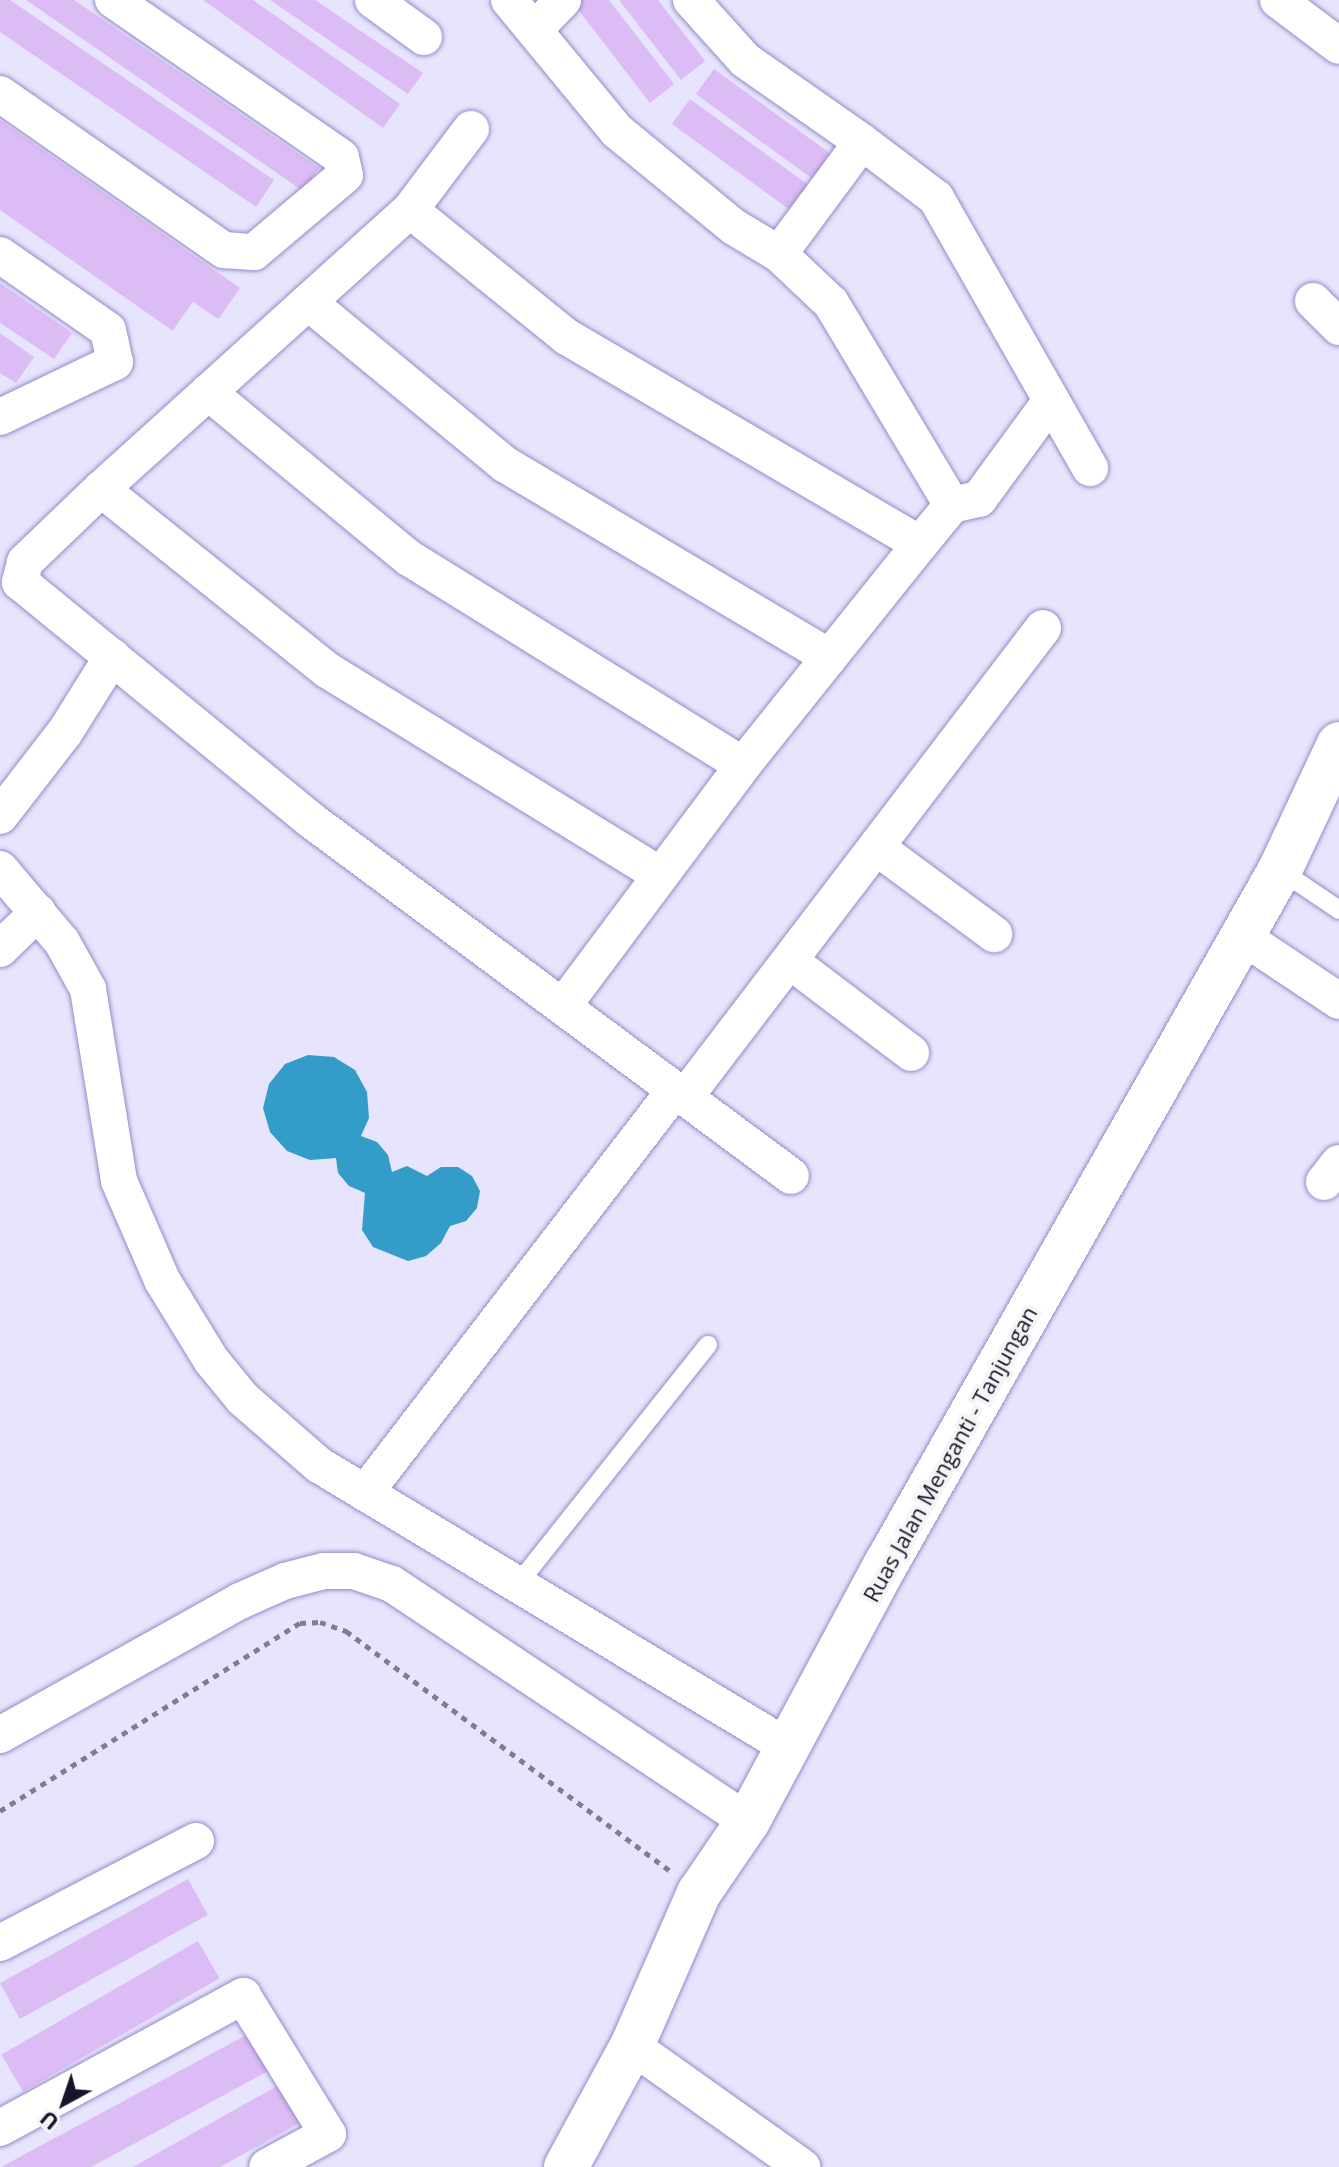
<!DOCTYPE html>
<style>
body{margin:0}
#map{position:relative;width:1339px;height:2167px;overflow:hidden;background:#e7e4fe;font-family:"Open Sans",sans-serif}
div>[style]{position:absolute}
.water>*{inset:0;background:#339cc8}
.building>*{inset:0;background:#dcbcf4;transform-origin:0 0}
.path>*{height:5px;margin-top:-2.5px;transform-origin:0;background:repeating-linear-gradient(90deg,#7f7c94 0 6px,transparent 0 12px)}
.roads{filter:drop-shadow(0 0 2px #948bc7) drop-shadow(0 0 2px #948bc7)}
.lane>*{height:18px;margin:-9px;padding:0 9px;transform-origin:9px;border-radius:9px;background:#fff}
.street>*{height:36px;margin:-18px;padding:0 18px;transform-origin:18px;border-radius:18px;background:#fff}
.secondary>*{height:44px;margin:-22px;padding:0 22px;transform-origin:22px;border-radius:22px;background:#fff}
span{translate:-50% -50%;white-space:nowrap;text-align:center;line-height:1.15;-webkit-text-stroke:8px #f5f5f5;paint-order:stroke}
.street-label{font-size:22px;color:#18142b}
.north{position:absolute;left:24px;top:2063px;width:80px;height:80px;-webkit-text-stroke:6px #f5f5f5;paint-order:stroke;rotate:220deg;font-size:22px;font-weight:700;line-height:32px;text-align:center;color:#18142b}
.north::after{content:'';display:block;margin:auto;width:28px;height:36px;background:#18142b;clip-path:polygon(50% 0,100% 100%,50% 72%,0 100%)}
</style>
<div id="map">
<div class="water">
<div style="clip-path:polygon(308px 1055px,334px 1057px,355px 1070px,367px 1092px,369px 1118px,361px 1136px,377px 1142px,388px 1155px,392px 1172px,407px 1166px,427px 1176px,441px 1167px,458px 1167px,472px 1176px,480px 1191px,477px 1208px,466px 1221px,450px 1226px,441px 1243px,426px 1256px,408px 1261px,373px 1247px,362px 1230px,365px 1193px,349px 1186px,338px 1173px,336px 1158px,310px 1160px,287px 1151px,270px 1132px,263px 1108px,269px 1084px,285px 1064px)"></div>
</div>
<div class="building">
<div style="clip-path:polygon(0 0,10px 0,274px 180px,256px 207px,0 32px)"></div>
<div style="clip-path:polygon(26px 0,74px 0,319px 168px,303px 191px)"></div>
<div style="clip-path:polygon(203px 0,253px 0,400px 104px,383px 128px)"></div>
<div style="clip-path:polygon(270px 0,315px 0,423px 73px,408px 94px)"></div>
<div style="clip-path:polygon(577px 0,609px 0,674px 84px,650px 103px,573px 3px)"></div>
<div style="clip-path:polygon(619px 0,658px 0,705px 61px,681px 80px)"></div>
<div style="left:714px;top:69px;width:159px;height:31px;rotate:36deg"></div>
<div style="left:690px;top:99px;width:158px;height:31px;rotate:36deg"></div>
<div style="left:0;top:120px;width:293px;height:38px;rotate:35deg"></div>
<div style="left:0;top:166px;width:236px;height:36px;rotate:35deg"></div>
<div style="clip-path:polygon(0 283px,72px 333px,54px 359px,0 323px)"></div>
<div style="clip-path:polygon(0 333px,34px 357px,16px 383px,0 373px)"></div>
<div style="left:188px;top:1879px;width:41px;height:215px;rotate:61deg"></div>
<div style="left:198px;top:1941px;width:43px;height:227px;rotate:60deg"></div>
<div style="clip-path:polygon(252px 2032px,272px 2069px,91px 2167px,1px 2167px)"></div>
<div style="clip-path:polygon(293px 2077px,314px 2115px,220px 2167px,133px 2167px)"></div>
</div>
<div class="path">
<div style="left:0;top:1811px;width:354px;rotate:-32.1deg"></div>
<div style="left:300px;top:1623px;width:20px;rotate:-3deg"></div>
<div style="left:320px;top:1622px;width:28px;rotate:19deg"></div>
<div style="left:346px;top:1631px;width:403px;rotate:36.5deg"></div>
</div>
<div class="roads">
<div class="lane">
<div style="left:1280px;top:870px;width:71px;rotate:34.1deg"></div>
<div style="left:517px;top:1585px;width:307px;rotate:-51.5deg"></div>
</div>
<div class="street">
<div style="left:373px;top:0;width:63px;rotate:36deg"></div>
<div style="left:509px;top:0;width:170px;rotate:50.5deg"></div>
<div style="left:617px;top:131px;width:151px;rotate:39.4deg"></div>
<div style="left:734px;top:227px;width:52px;rotate:31deg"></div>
<div style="left:779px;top:254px;width:139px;rotate:-53.5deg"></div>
<div style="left:862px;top:142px;width:143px;rotate:-145deg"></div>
<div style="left:745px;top:60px;width:81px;rotate:-132deg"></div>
<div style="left:1278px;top:0;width:76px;rotate:37deg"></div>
<div style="left:536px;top:28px;width:39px;rotate:-46deg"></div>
<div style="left:0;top:94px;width:273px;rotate:34.9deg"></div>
<div style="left:224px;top:250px;width:30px;rotate:4deg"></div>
<div style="left:254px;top:252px;width:119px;rotate:-40.2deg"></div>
<div style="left:345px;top:175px;width:18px;rotate:-103deg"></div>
<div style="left:341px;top:157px;width:277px;rotate:-145.4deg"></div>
<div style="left:471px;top:129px;width:101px;rotate:127deg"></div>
<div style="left:410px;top:210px;width:416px;rotate:137.9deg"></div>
<div style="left:101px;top:489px;width:105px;rotate:136.2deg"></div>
<div style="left:25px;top:562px;width:21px;rotate:104deg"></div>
<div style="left:20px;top:582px;width:377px;rotate:39.3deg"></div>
<div style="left:312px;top:821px;width:596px;rotate:36.54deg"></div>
<div style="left:862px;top:142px;width:93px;rotate:37.1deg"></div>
<div style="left:936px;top:198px;width:311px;rotate:60.3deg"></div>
<div style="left:410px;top:210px;width:202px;rotate:39deg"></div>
<div style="left:567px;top:337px;width:409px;rotate:30.4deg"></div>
<div style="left:779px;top:254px;width:71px;rotate:43.3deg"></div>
<div style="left:831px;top:303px;width:235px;rotate:59.1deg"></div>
<div style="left:0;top:255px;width:131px;rotate:34.8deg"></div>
<div style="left:108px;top:330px;width:33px;rotate:78deg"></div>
<div style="left:115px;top:362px;width:127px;rotate:154.4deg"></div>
<div style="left:1313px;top:301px;width:37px;rotate:45deg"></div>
<div style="left:308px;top:302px;width:256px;rotate:39.5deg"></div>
<div style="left:506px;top:465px;width:376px;rotate:30.7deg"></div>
<div style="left:208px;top:392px;width:261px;rotate:39.6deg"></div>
<div style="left:409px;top:558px;width:393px;rotate:31.8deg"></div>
<div style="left:101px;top:489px;width:290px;rotate:38.7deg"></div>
<div style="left:327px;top:670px;width:391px;rotate:31.6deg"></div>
<div style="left:0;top:816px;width:106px;rotate:-52.3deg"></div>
<div style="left:65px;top:732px;width:89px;rotate:-57.9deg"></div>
<div style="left:876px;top:847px;width:147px;rotate:36.4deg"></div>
<div style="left:0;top:869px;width:96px;rotate:49.7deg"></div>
<div style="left:62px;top:942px;width:54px;rotate:61deg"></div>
<div style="left:88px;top:989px;width:194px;rotate:80.8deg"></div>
<div style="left:119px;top:1181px;width:108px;rotate:66.5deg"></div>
<div style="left:162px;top:1280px;width:94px;rotate:58.5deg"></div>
<div style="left:211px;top:1360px;width:50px;rotate:50.6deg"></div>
<div style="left:243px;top:1399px;width:101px;rotate:41deg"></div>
<div style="left:319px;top:1465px;width:547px;rotate:31.02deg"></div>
<div style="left:1243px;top:937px;width:115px;rotate:33.7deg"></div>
<div style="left:0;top:949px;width:53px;rotate:-44.2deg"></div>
<div style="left:790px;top:961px;width:152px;rotate:37.2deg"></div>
<div style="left:563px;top:1006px;width:301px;rotate:-53.2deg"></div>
<div style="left:743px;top:765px;width:283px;rotate:-51.3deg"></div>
<div style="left:920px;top:544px;width:50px;rotate:-50.6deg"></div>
<div style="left:952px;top:505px;width:28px;rotate:-13deg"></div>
<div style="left:979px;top:499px;width:120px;rotate:-53.8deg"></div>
<div style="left:685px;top:1097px;width:590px;rotate:-52.64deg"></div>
<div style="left:1324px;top:1182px;width:24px;rotate:-52deg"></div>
<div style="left:365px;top:1493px;width:508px;rotate:-52.43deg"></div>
<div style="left:0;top:1735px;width:275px;rotate:-29.2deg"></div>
<div style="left:240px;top:1601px;width:49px;rotate:-24deg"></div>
<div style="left:285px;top:1581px;width:40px;rotate:-14.4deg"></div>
<div style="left:324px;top:1571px;width:30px"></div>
<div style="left:354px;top:1571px;width:40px;rotate:18.9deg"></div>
<div style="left:392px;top:1584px;width:428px;rotate:33.7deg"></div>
<div style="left:0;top:1943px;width:221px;rotate:-27.5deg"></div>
<div style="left:632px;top:2046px;width:209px;rotate:35.4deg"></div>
<div style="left:0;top:2128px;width:277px;rotate:-28.5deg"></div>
<div style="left:243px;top:1996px;width:162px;rotate:58.4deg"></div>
<div style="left:328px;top:2134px;width:69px;rotate:151.6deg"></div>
</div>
<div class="secondary">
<div style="left:566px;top:2167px;width:138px;rotate:-61.4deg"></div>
<div style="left:632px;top:2046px;width:167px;rotate:-66.4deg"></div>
<div style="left:699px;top:1893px;width:87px;rotate:-55.8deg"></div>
<div style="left:748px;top:1821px;width:292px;rotate:-61.8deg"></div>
<div style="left:886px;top:1564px;width:798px;rotate:-60.42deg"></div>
<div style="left:1280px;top:870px;width:139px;rotate:-64.9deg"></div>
</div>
</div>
<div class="street-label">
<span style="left:950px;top:1454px;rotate:-61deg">Ruas Jalan Menganti - Tanjungan</span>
</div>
<div class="north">U</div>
</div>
